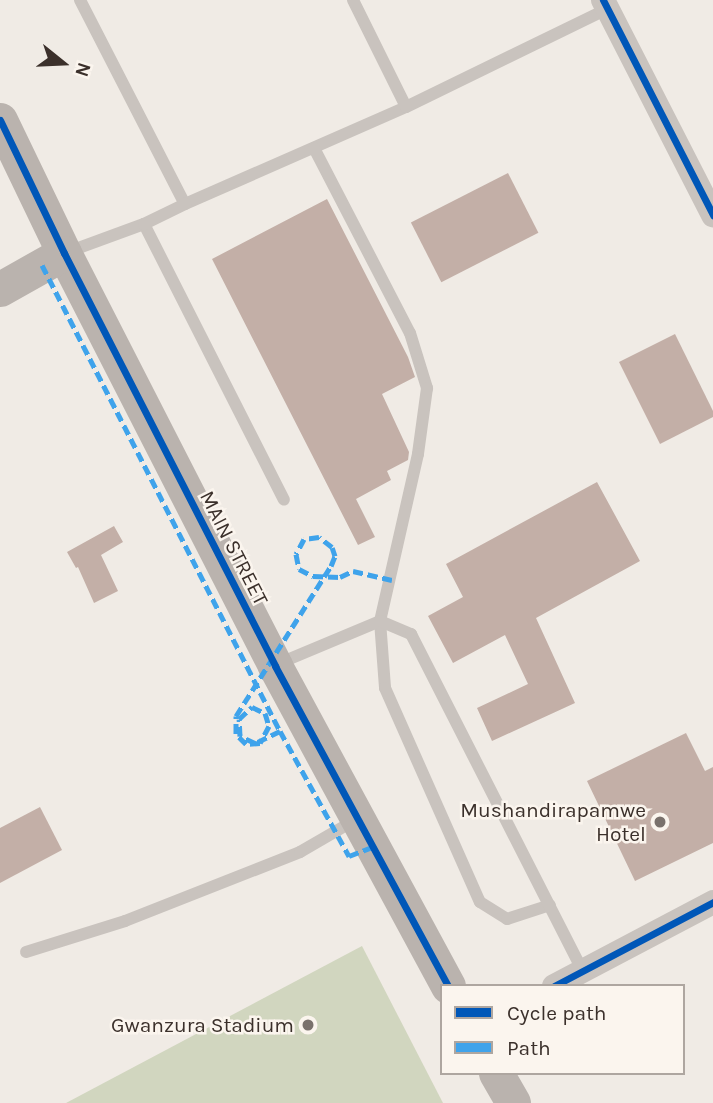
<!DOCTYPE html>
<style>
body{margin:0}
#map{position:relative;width:713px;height:1103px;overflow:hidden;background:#f0ebe5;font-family:Karla,sans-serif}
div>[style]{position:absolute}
.green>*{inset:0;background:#d1d6bf}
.building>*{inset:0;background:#c3afa7;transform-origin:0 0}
.lane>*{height:12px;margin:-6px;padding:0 6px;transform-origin:6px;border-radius:6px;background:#c9c3be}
.street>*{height:24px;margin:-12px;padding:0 12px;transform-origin:12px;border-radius:12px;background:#c9c3be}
.secondary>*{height:35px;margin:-17.5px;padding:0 17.5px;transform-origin:17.5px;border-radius:17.5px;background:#bab3ae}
.quiet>*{height:5px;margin-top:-2.5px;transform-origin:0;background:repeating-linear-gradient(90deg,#3fa3eb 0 10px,transparent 0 15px)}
.cycleway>*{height:7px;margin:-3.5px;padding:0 3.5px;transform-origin:3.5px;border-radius:3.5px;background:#0057b8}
.dots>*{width:19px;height:19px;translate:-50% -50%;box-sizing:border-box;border:4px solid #fbf5ee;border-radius:50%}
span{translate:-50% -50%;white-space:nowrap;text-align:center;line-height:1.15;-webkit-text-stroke:5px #fbf5ee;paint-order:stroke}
.street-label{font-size:21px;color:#3b302b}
.poi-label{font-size:21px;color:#3b302b}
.right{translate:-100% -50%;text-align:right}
.legend{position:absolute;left:440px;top:984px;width:245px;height:91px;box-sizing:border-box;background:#fbf5ee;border:2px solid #aea6a0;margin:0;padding:9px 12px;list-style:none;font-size:21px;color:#3b302b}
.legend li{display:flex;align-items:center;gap:14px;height:35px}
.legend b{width:35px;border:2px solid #aea6a0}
.north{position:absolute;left:28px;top:28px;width:70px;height:70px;-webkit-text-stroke:5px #fbf5ee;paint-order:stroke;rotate:108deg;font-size:19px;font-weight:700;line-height:28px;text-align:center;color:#3b302b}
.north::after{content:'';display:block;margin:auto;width:24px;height:32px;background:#3b302b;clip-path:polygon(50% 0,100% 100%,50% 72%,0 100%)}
</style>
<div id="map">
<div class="green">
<div style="clip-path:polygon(362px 946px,443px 1103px,66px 1103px)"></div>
</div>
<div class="building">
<div style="left:508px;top:173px;width:67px;height:109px;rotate:63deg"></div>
<div style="clip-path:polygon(327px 199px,408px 357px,415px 377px,382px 394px,409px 452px,408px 460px,387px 471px,391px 480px,356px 499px,375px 537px,358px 545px,212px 259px)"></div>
<div style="clip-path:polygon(675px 334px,713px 411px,713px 417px,660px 444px,619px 362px)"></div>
<div style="clip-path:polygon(597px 482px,640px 561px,536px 618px,575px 703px,492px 741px,477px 708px,528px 684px,505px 635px,453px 663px,428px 616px,463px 597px,446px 564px)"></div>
<div style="clip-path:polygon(114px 526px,123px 542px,101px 555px,118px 591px,94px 603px,78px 567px,76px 568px,67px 552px)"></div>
<div style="clip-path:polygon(686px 733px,705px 771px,713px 767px,713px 843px,635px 881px,587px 781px)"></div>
<div style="clip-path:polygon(40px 807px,62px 850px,0 883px,0 828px)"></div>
</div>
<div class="lane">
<div style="left:80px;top:0;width:229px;rotate:62.8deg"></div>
<div style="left:185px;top:204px;width:241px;rotate:-23.7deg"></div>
<div style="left:406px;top:107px;width:224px;rotate:-26deg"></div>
<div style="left:353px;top:0;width:119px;rotate:63.6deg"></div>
<div style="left:314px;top:148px;width:208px;rotate:62.6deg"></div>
<div style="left:410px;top:333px;width:58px;rotate:72.8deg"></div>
<div style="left:427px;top:388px;width:67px;rotate:97.8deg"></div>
<div style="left:418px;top:454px;width:171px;rotate:102.8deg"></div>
<div style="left:380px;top:621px;width:67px;rotate:85.7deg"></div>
<div style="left:385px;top:688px;width:234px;rotate:66.1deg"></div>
<div style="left:480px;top:902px;width:32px;rotate:32deg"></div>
<div style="left:507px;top:919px;width:45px;rotate:-18deg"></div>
<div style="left:144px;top:224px;width:309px;rotate:63.1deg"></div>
<div style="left:65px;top:253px;width:84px;rotate:-20.2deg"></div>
<div style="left:144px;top:224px;width:46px;rotate:-26deg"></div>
<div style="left:275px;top:665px;width:114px;rotate:-22.7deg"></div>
<div style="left:380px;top:621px;width:34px;rotate:23deg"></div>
<div style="left:411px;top:634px;width:376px;rotate:63deg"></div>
<div style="left:26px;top:952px;width:104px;rotate:-17.4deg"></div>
<div style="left:125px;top:921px;width:188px;rotate:-21.5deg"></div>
<div style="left:300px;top:852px;width:66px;rotate:-30.1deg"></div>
</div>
<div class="street">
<div style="left:603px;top:0;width:242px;rotate:62.9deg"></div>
<div style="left:554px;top:986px;width:180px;rotate:-27.8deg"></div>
</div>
<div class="secondary">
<div style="left:0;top:120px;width:148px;rotate:64.3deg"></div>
<div style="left:64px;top:253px;width:464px;rotate:62.9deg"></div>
<div style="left:275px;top:666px;width:364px;rotate:61.6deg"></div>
<div style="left:0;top:289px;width:73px;rotate:-29.4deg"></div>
<div style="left:496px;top:1073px;width:34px;rotate:60deg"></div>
</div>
<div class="quiet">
<div style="left:42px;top:265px;width:523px;rotate:62.95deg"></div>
<div style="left:280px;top:731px;width:143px;rotate:61.1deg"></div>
<div style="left:349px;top:856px;width:26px;rotate:-21deg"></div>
<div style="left:280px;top:731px;width:28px;rotate:154deg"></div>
<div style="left:255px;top:743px;width:17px;rotate:-155deg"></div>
<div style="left:240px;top:736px;width:17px;rotate:-93deg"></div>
<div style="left:239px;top:719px;width:18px;rotate:-43deg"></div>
<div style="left:252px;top:707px;width:14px;rotate:25deg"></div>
<div style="left:265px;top:713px;width:14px;rotate:73deg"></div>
<div style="left:269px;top:726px;width:19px;rotate:118deg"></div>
<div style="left:260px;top:743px;width:14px;rotate:176deg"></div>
<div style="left:246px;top:744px;width:14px;rotate:-135deg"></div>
<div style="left:236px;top:734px;width:18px;rotate:-90deg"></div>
<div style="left:236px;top:716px;width:178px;rotate:-57.7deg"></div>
<div style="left:331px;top:566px;width:11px;rotate:-68deg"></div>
<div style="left:335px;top:556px;width:9px;rotate:-108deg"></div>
<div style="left:332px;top:547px;width:16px;rotate:-142deg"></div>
<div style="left:319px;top:537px;width:15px;rotate:172deg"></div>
<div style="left:304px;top:539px;width:17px;rotate:118deg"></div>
<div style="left:296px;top:554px;width:15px;rotate:79deg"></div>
<div style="left:299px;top:569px;width:16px;rotate:27deg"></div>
<div style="left:313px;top:576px;width:27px;rotate:2deg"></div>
<div style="left:340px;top:577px;width:14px;rotate:-25deg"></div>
<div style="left:353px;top:571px;width:40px;rotate:13deg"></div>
</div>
<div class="cycleway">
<div style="left:603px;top:0;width:242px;rotate:62.9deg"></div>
<div style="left:0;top:120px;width:148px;rotate:64.3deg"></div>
<div style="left:64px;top:253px;width:464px;rotate:62.9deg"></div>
<div style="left:275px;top:666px;width:364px;rotate:61.6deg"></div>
<div style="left:554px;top:986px;width:180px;rotate:-27.8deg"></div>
</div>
<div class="dots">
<div style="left:660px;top:822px;background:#7a716c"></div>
<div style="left:308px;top:1025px;background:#7a716c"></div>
</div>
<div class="street-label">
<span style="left:234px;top:548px;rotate:63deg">MAIN STREET</span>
</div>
<div class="poi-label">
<span class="right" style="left:646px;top:822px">Mushandirapamwe<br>Hotel</span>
<span class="right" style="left:294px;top:1025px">Gwanzura Stadium</span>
</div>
<ul class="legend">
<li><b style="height:9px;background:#0057b8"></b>Cycle path</li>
<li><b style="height:9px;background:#3fa3eb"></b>Path</li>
</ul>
<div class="north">N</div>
</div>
